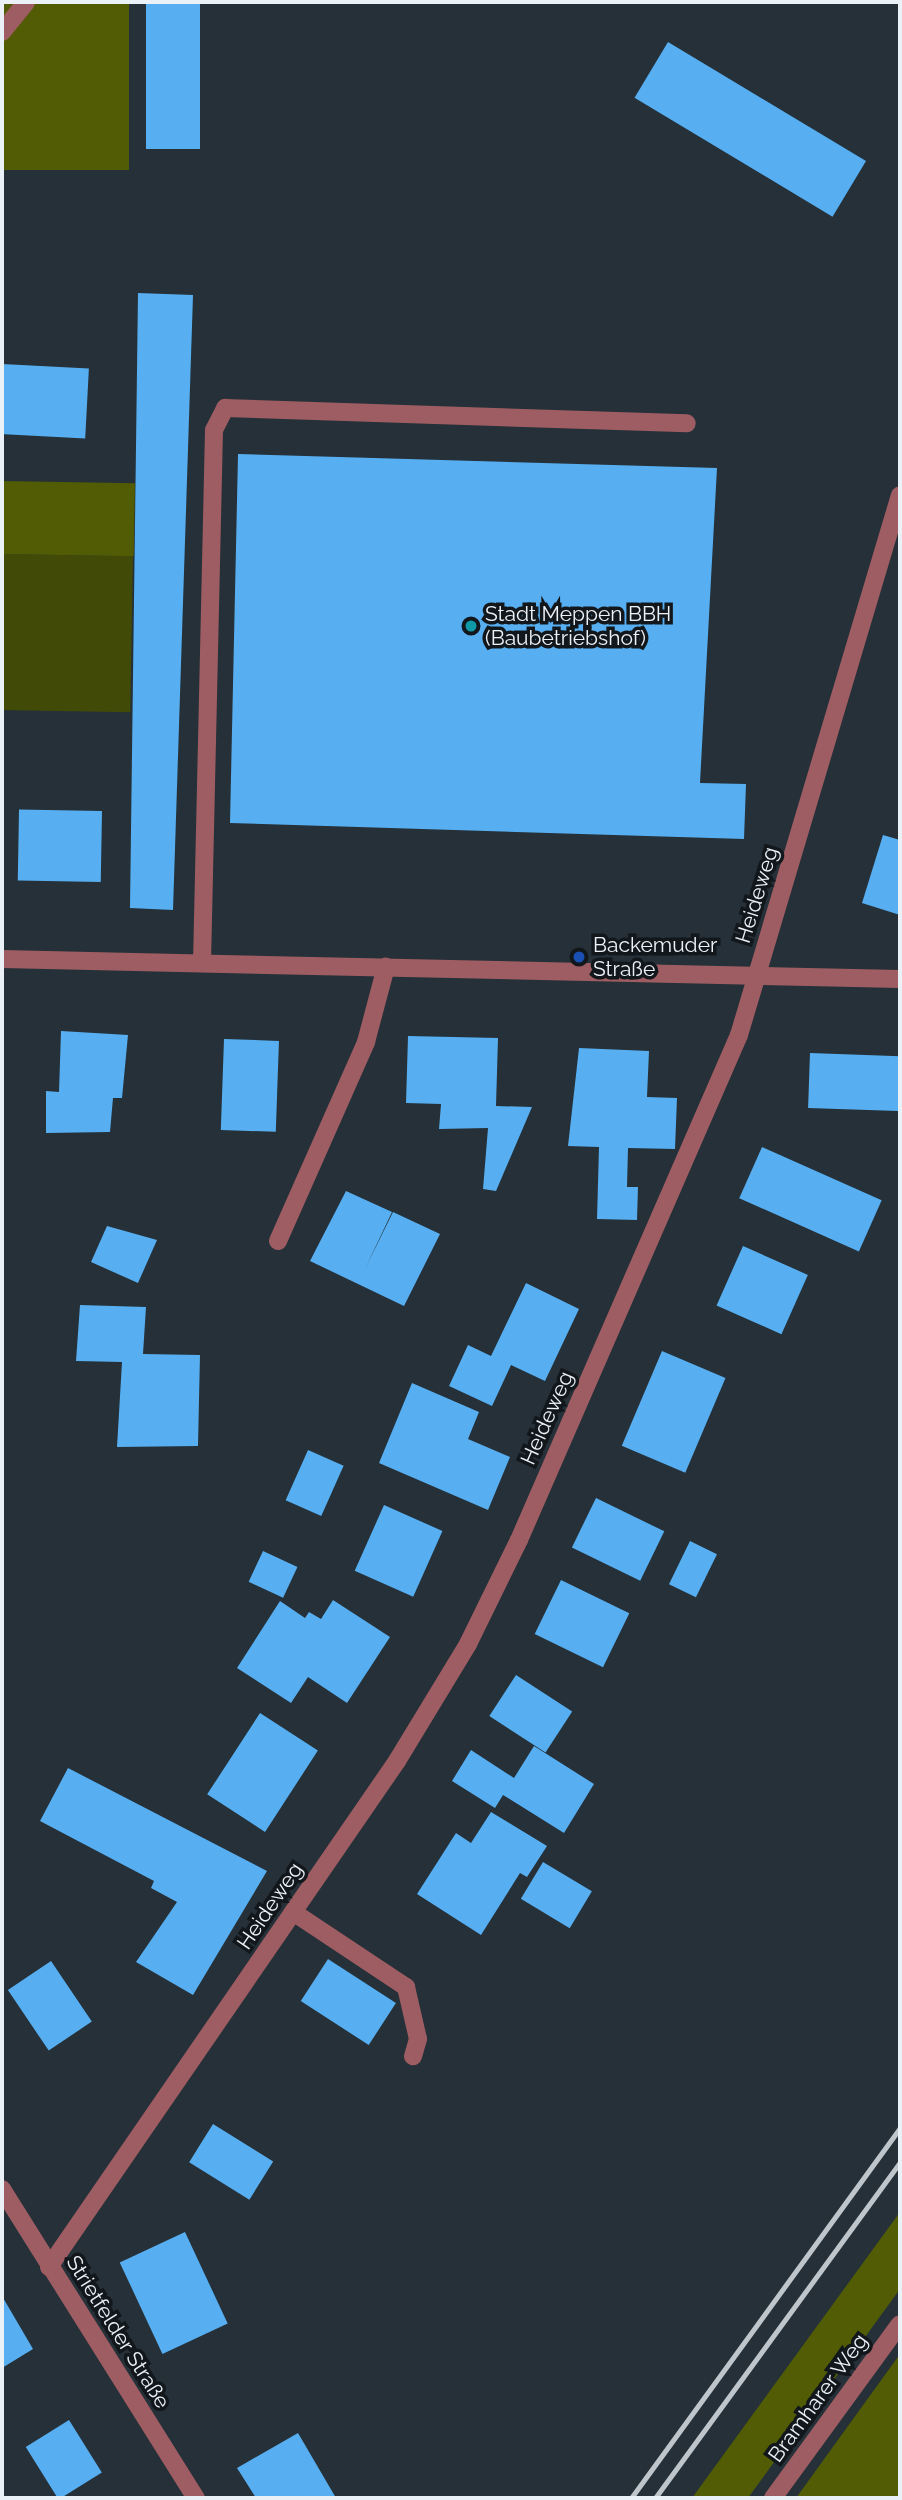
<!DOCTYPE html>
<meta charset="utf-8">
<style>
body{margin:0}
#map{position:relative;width:902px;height:2500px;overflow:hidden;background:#253038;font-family:Raleway,sans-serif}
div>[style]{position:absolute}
.green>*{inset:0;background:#424a08;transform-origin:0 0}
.forest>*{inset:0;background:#515c04;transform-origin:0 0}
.building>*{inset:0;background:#57aff1;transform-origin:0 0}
.service>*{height:18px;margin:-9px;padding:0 9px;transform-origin:9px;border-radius:9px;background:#9e5d62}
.minor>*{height:18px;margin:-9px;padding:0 9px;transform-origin:9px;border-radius:9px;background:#9e5d62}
.rail>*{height:5px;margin:-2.5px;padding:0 2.5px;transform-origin:2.5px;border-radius:2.5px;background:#bec6cc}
.dots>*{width:19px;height:19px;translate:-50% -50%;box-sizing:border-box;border:4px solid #12171b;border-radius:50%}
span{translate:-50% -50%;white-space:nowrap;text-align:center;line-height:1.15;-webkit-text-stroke:7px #12171b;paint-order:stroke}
.poi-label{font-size:21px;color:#eaf1f7}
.left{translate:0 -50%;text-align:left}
.street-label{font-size:21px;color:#eaf1f7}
.frame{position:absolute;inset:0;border:4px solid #eaf1f7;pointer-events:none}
</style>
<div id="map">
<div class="green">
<div style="left:2px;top:554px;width:131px;height:156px;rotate:1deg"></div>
</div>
<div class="forest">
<div style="left:2px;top:2px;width:127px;height:168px"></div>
<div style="left:2px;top:481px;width:133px;height:73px;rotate:1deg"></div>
<div style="clip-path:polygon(900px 2212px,900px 2289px,748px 2498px,692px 2498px)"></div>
<div style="clip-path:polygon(900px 2354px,900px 2498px,796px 2498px)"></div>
</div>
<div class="building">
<div style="left:146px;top:2px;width:54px;height:147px"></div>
<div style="left:668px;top:42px;width:231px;height:65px;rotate:31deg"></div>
<div style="clip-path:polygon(138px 293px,193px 295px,173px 910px,130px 908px)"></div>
<div style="left:2px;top:364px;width:87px;height:70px;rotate:3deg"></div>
<div style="clip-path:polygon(238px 454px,717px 468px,700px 783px,746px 784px,744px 839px,230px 823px)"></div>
<div style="left:102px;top:811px;width:71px;height:83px;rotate:91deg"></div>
<div style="clip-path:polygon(883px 835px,900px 840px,900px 915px,862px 903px)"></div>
<div style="clip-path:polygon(61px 1031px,128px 1035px,122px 1098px,113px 1098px,110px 1132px,46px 1133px,46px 1091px,59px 1092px)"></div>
<div style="clip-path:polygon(408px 1036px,498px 1038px,496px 1106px,532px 1107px,496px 1191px,483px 1189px,488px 1128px,439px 1129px,441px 1104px,406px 1103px)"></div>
<div style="left:224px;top:1039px;width:55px;height:91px;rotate:2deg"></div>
<div style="clip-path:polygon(579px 1048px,649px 1051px,647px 1097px,677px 1098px,675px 1149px,628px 1148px,627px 1187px,638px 1187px,637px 1220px,597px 1219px,599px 1147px,568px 1146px)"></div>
<div style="left:810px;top:1053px;width:90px;height:55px;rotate:2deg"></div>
<div style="left:762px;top:1147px;width:131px;height:56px;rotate:24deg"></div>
<div style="clip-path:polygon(346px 1191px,392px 1212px,365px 1269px,393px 1212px,440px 1234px,404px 1306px,310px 1261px)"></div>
<div style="clip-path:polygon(107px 1226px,157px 1240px,138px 1283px,91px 1262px)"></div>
<div style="left:743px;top:1246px;width:71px;height:65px;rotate:24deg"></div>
<div style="clip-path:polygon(526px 1283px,579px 1309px,545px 1381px,511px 1365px,492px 1406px,449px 1386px,468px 1345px,491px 1356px)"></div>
<div style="clip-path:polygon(80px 1305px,146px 1307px,143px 1354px,200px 1355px,198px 1446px,117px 1447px,122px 1362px,76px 1361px)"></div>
<div style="left:662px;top:1351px;width:69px;height:103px;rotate:23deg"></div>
<div style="clip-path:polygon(412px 1383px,479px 1412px,468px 1439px,510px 1457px,488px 1510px,379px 1463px)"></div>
<div style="left:308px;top:1450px;width:39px;height:55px;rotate:24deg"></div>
<div style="left:596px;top:1498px;width:76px;height:55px;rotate:26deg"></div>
<div style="left:384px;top:1505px;width:64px;height:72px;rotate:24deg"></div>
<div style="left:690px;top:1541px;width:30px;height:48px;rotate:26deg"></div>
<div style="left:263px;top:1551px;width:38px;height:34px;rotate:25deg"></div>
<div style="left:561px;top:1580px;width:76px;height:60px;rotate:26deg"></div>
<div style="clip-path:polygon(333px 1600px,390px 1637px,347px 1703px,308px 1677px,291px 1703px,237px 1668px,280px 1601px,305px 1618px,309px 1612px,321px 1619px)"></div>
<div style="left:516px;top:1675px;width:67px;height:49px;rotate:33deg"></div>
<div style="left:260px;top:1713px;width:69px;height:97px;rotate:33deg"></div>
<div style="clip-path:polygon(534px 1746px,594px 1784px,564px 1833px,503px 1795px,495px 1808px,452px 1781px,471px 1750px,514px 1778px)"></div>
<div style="clip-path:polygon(68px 1768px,267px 1871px,193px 1995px,136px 1962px,177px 1902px,151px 1888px,154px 1881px,40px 1821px)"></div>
<div style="clip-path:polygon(491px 1812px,547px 1846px,527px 1877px,520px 1873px,481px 1935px,417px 1894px,456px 1833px,471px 1843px)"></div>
<div style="left:543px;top:1862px;width:57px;height:43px;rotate:31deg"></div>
<div style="left:328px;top:1959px;width:81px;height:50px;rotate:33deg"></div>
<div style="left:51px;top:1961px;width:73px;height:52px;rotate:56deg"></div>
<div style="left:213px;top:2124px;width:71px;height:45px;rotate:32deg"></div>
<div style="left:185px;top:2232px;width:101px;height:72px;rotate:65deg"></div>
<div style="clip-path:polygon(2px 2296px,33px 2349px,2px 2368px)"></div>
<div style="left:69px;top:2420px;width:62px;height:51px;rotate:58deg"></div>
<div style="clip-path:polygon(298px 2433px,336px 2498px,256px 2498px,237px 2468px)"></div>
</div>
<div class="service">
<div style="left:2px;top:32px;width:38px;rotate:-51deg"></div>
<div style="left:202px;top:963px;width:533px;rotate:-88.71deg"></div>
<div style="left:214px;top:430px;width:25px;rotate:-63deg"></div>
<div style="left:225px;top:408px;width:462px;rotate:1.9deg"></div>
<div style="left:278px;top:1241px;width:218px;rotate:-66.1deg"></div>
<div style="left:366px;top:1042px;width:78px;rotate:-75.1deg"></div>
<div style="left:293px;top:1912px;width:136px;rotate:33.6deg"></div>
<div style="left:406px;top:1987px;width:53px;rotate:77deg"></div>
<div style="left:418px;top:2039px;width:18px;rotate:106deg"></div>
</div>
<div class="minor">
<div style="left:2px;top:959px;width:898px;rotate:1.28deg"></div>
<div style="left:2px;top:2189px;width:365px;rotate:57.9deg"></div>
<div style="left:49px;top:2267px;width:614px;rotate:-55.48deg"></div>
<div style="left:397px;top:1761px;width:137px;rotate:-58.7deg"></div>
<div style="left:468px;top:1644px;width:116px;rotate:-63.9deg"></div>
<div style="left:519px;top:1540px;width:551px;rotate:-66.46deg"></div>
<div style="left:739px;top:1035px;width:563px;rotate:-73.4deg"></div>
<div style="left:773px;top:2498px;width:215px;rotate:-53.9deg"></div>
</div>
<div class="rail">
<div style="left:631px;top:2498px;width:457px;rotate:-54deg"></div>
<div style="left:655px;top:2498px;width:416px;rotate:-53.9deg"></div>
</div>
<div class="dots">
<div style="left:471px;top:626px;background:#0f9aa8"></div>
<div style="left:579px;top:957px;background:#1a4fb4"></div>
</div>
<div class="poi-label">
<span class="left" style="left:485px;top:626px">Stadt Meppen BBH<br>(Baubetriebshof)</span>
<span class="left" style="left:593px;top:957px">Backemuder<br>Straße</span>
</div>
<div class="street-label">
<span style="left:757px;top:895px;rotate:-73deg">Heideweg</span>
<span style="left:547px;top:1418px;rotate:-66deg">Heideweg</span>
<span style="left:270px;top:1906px;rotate:-56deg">Heideweg</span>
<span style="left:118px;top:2332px;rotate:58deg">Strietfelder Straße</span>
<span style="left:818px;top:2398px;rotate:-54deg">Bramharer Weg</span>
</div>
<div class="frame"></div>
</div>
